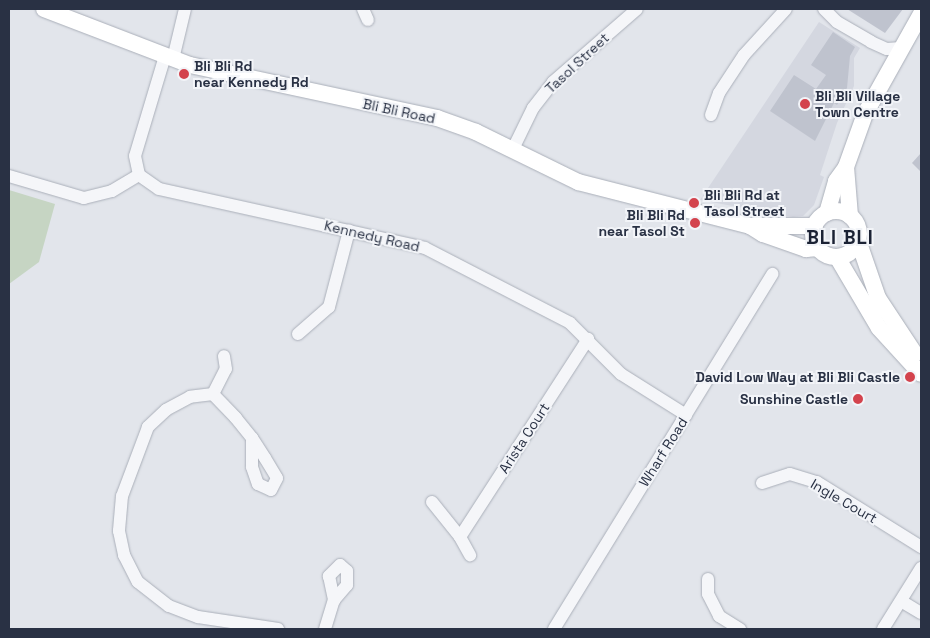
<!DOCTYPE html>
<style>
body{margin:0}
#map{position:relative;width:930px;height:638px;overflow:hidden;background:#e2e5eb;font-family:"Space Grotesk",sans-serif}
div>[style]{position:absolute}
.built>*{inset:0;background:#d4d7e0}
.green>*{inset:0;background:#c6d5c3}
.building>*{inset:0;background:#bfc3ce}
.roads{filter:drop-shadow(0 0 1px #aaafb9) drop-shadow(0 0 1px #aaafb9)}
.minor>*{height:12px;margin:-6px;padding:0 6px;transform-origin:6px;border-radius:6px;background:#f5f6f9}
.major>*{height:16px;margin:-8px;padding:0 8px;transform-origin:8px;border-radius:8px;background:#fff}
.major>.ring{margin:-8px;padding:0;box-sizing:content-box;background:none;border:16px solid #fff;border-radius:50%}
.dots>*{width:14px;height:14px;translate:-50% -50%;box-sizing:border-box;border:2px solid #f2f4f8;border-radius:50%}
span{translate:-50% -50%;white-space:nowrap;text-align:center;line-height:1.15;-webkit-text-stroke:4px #f2f4f8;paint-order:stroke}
.street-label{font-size:14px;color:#293144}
.poi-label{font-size:14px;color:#293144;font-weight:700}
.left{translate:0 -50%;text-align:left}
.right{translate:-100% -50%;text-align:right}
.district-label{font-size:19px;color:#1b2234;font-weight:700;letter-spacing:1px}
.frame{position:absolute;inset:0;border:10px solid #293144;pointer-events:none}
</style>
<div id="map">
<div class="built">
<div style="clip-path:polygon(819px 22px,860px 48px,854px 58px,854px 86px,837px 123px,820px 175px,824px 177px,814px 205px,803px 216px,793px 217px,700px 200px)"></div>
</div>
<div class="green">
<div style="clip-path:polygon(9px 190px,55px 204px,39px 262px,9px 284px)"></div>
</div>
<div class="building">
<div style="clip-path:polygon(847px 9px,903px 9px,885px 33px)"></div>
<div style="clip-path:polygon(833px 32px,855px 47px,850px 56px,847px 88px,837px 105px,834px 103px,815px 141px,770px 111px,794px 75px,816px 89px,826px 75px,811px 65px)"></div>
<div style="clip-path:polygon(921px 153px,921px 172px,912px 163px)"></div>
</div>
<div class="roads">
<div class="minor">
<div style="left:363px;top:9px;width:12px;rotate:66deg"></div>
<div style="left:824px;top:9px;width:18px;rotate:45deg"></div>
<div style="left:837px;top:22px;width:39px;rotate:30deg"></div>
<div style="left:871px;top:42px;width:17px;rotate:24deg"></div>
<div style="left:887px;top:49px;width:14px;rotate:-4deg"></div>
<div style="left:165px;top:56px;width:104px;rotate:106.7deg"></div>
<div style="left:135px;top:156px;width:19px;rotate:78deg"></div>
<div style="left:139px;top:175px;width:24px;rotate:35deg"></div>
<div style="left:159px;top:189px;width:272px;rotate:12.5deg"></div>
<div style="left:425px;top:248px;width:163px;rotate:27.3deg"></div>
<div style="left:570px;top:323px;width:72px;rotate:45deg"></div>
<div style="left:621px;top:374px;width:77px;rotate:32.2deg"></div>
<div style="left:173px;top:59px;width:51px;rotate:-76.5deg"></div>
<div style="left:711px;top:115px;width:23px;rotate:-70deg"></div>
<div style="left:719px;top:93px;width:45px;rotate:-56.7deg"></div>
<div style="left:744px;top:55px;width:62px;rotate:-47.6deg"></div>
<div style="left:512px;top:151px;width:48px;rotate:-64deg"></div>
<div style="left:533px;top:108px;width:33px;rotate:-52deg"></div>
<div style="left:553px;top:82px;width:111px;rotate:-41deg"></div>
<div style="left:9px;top:176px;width:78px;rotate:16.3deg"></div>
<div style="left:84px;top:198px;width:29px;rotate:-14deg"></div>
<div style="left:112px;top:191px;width:31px;rotate:-31deg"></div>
<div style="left:298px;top:334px;width:41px;rotate:-41.1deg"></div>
<div style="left:329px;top:307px;width:79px;rotate:-75.3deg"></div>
<div style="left:213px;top:394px;width:28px;rotate:-63deg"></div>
<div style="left:226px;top:369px;width:13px;rotate:-99deg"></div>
<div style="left:252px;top:438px;width:29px;rotate:90deg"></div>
<div style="left:252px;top:467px;width:18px;rotate:71deg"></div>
<div style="left:258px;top:484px;width:14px;rotate:25deg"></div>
<div style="left:271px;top:490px;width:13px;rotate:-63deg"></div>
<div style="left:277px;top:478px;width:23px;rotate:-121deg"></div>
<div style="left:265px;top:458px;width:24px;rotate:-123deg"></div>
<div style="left:252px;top:438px;width:26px;rotate:-129deg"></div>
<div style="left:236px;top:418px;width:33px;rotate:-134deg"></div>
<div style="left:213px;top:394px;width:23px;rotate:173deg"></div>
<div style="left:190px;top:397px;width:27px;rotate:152deg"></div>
<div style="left:166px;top:410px;width:25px;rotate:137deg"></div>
<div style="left:148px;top:427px;width:74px;rotate:110.6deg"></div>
<div style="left:122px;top:496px;width:35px;rotate:95deg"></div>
<div style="left:119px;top:531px;width:25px;rotate:78deg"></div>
<div style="left:124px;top:555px;width:30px;rotate:63deg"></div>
<div style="left:138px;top:582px;width:39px;rotate:38deg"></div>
<div style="left:169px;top:606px;width:31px;rotate:21deg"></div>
<div style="left:198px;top:617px;width:81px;rotate:8.5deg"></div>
<div style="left:762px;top:483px;width:29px;rotate:-18deg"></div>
<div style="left:790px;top:474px;width:28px;rotate:17deg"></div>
<div style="left:817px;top:482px;width:123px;rotate:32deg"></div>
<div style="left:432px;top:502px;width:45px;rotate:51.3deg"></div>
<div style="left:460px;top:537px;width:236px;rotate:-57.1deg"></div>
<div style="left:460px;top:537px;width:21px;rotate:61deg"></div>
<div style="left:708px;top:579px;width:15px;rotate:90deg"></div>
<div style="left:708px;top:594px;width:25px;rotate:63deg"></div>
<div style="left:719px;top:616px;width:25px;rotate:32deg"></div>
<div style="left:901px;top:601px;width:23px;rotate:31deg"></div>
<div style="left:325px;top:629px;width:30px;rotate:-73deg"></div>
<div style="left:334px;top:600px;width:20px;rotate:-49deg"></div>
<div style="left:347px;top:585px;width:14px;rotate:-90deg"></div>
<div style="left:347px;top:571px;width:9px;rotate:-139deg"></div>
<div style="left:340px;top:565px;width:16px;rotate:135deg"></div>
<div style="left:329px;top:576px;width:25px;rotate:78deg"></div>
<div style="left:554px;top:629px;width:417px;rotate:-58.4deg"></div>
<div style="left:883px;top:629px;width:72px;rotate:-58.1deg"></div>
</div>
<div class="major">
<div style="left:44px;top:9px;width:156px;rotate:21deg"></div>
<div style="left:190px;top:65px;width:253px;rotate:12.1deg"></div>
<div style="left:437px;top:118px;width:41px;rotate:19.7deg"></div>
<div style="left:476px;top:132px;width:114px;rotate:26.1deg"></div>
<div style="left:578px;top:182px;width:178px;rotate:14.3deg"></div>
<div style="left:750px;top:226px;width:15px;rotate:32deg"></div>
<div style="left:763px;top:234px;width:46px;rotate:19.2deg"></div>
<div style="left:806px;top:249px;width:12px;rotate:-5deg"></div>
<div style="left:846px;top:167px;width:49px;rotate:85.3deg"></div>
<div class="ring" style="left:813px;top:211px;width:30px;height:30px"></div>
<div style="left:827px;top:213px;width:33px;rotate:-74deg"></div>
<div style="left:836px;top:181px;width:17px;rotate:-54deg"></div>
<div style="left:846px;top:167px;width:56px;rotate:-70.3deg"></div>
<div style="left:865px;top:114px;width:115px;rotate:-60.8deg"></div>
<div style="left:750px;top:226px;width:65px"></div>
<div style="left:858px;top:240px;width:61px;rotate:71deg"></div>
<div style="left:878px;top:298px;width:67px;rotate:56.5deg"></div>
<div style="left:837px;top:257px;width:82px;rotate:59.4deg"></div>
<div style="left:879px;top:328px;width:62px;rotate:47.6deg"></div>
</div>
</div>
<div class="dots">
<div style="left:184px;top:74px;background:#d3434d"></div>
<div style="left:805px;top:104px;background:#d3434d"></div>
<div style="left:694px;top:203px;background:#d3434d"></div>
<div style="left:695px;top:223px;background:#d3434d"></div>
<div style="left:910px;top:377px;background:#d3434d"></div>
<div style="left:858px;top:399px;background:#d3434d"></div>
</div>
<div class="street-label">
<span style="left:577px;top:63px;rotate:-43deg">Tasol Street</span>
<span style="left:399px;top:111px;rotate:12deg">Bli Bli Road</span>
<span style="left:372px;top:236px;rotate:13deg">Kennedy Road</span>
<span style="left:524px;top:438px;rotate:-57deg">Arista Court</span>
<span style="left:663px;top:452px;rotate:-58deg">Wharf Road</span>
<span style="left:844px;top:501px;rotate:30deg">Ingle Court</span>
</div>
<div class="poi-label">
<span class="left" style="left:194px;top:74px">Bli Bli Rd<br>near Kennedy Rd</span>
<span class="left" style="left:815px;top:104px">Bli Bli Village<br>Town Centre</span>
<span class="left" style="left:704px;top:203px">Bli Bli Rd at<br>Tasol Street</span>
<span class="right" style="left:685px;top:223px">Bli Bli Rd<br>near Tasol St</span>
<span class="right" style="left:900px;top:377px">David Low Way at Bli Bli Castle</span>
<span class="right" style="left:848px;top:399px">Sunshine Castle</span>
</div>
<div class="district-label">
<span style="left:840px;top:238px">BLI BLI</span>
</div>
<div class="frame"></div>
</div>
